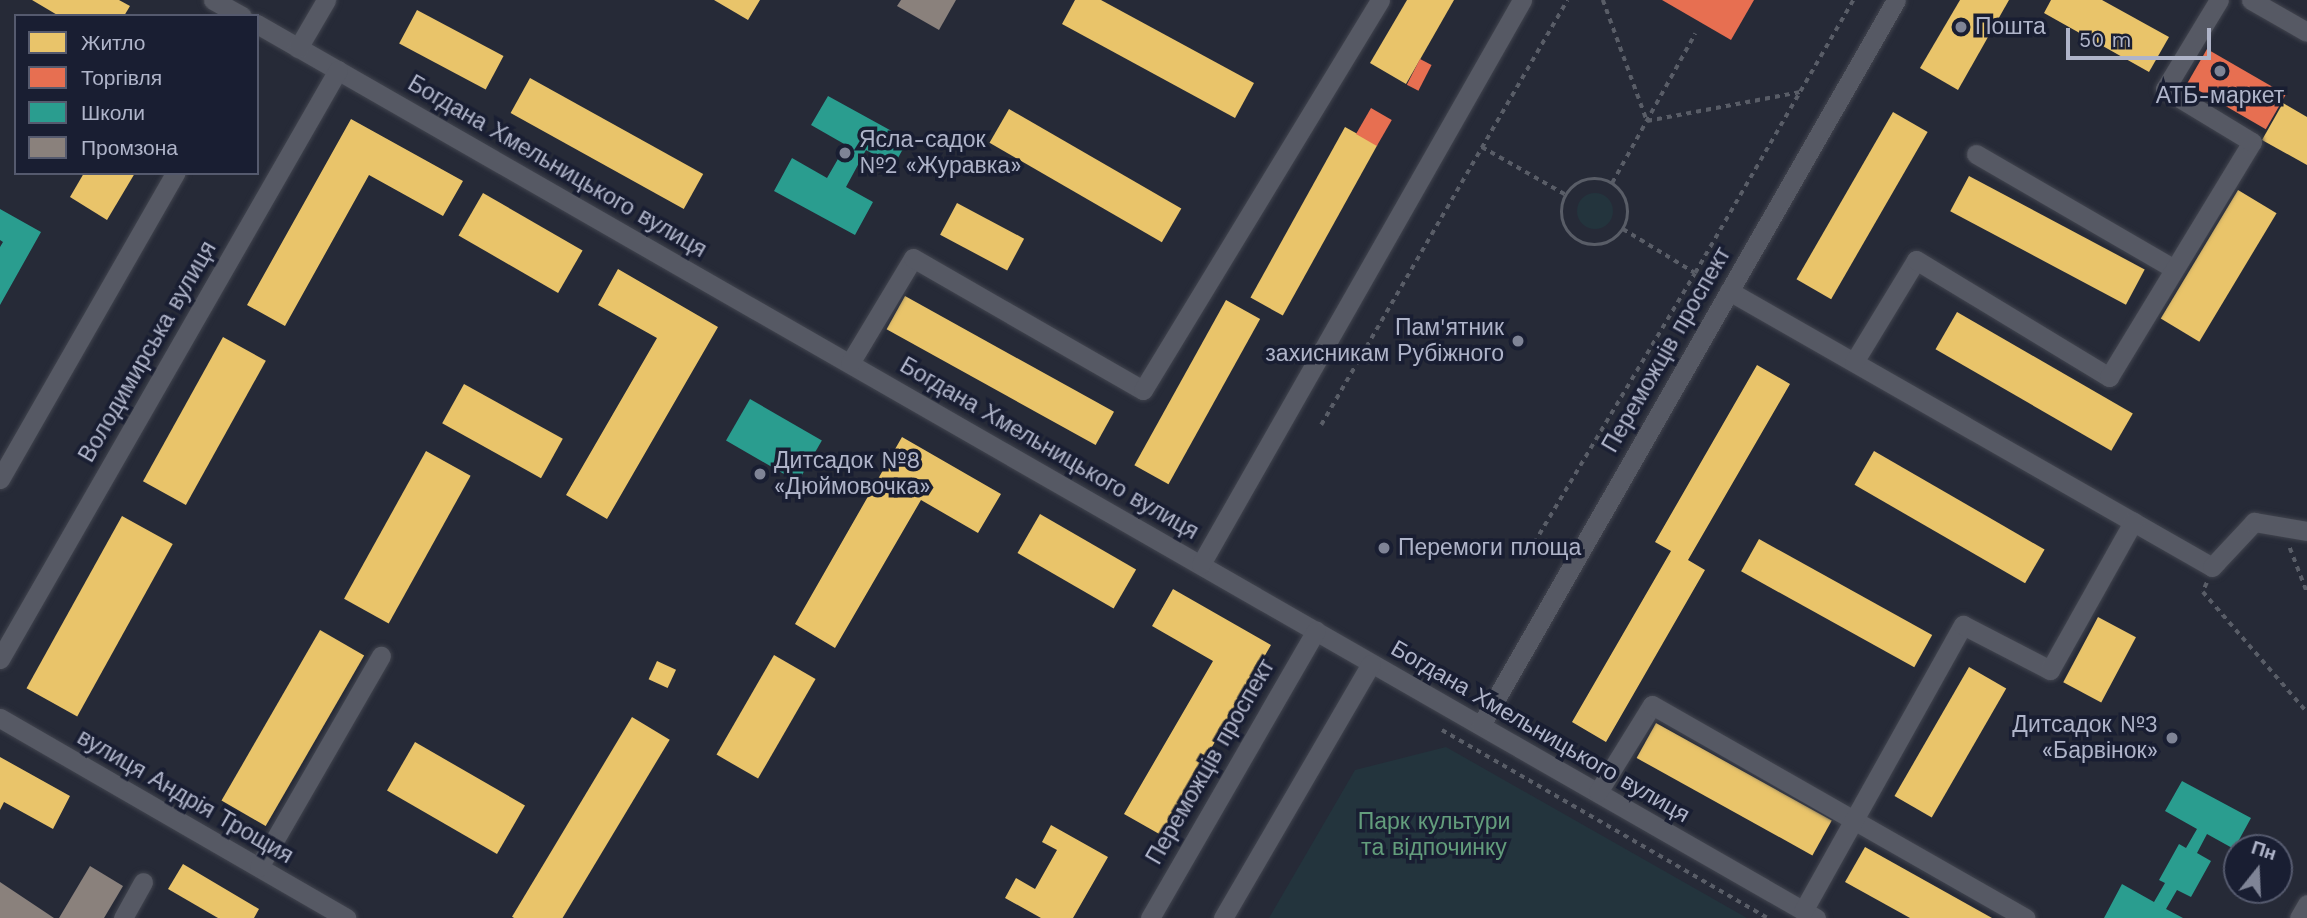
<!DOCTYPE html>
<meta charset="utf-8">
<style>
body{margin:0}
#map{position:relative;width:2307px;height:918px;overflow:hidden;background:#262a37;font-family:"Work Sans",sans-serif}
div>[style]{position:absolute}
.green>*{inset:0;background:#23343d}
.round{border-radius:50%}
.homes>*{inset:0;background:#e9c46a;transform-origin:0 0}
.shops>*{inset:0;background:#e76f51;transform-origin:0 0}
.schools>*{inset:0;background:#2a9d8f;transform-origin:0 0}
.industry>*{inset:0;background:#8a817c}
.path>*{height:3.5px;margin-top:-1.75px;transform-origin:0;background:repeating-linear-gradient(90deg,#595d67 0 5px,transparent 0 10px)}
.path>.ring{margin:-1.75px;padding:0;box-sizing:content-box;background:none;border:3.5px solid #595d67;border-radius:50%}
.roads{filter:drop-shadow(0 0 2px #41444e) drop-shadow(0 0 2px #41444e)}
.minor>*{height:19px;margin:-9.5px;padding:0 9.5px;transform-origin:9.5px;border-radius:9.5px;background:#565964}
.dots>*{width:19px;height:19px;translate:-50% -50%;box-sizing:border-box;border:4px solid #191e32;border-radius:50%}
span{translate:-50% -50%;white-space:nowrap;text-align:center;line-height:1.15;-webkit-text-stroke:7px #191e32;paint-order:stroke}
.poi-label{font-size:23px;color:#afb4c9}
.left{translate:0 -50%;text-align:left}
.right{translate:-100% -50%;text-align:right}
.street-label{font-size:23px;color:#afb4c9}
.park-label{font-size:23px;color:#639d7c}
.legend{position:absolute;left:14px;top:14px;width:245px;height:161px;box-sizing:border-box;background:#191e32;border:2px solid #555a6e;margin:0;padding:9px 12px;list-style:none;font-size:21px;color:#afb4c9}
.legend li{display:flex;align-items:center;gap:14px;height:35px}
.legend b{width:35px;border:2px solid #555a6e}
.north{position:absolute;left:2223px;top:834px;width:70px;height:70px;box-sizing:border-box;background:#191e32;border:2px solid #555a6e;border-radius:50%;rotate:18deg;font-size:19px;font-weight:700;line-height:28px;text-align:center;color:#afb4c9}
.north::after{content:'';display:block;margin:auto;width:24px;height:32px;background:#7f8496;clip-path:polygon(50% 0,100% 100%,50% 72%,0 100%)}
.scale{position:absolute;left:2066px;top:28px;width:145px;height:32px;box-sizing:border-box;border:4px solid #afb4c9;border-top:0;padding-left:9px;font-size:21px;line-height:24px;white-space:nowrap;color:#afb4c9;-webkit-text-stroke:5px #191e32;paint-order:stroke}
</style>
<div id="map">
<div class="green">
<div class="round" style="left:1577px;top:193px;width:36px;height:36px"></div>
<div style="clip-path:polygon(1446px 747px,1747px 918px,1269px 918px,1355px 770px)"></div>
</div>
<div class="homes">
<div style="clip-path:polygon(32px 0,119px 0,130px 6px,124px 16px,59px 16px)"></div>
<div style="clip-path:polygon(714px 0,760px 0,748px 20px)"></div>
<div style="clip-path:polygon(1075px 0,1101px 0,1254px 83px,1235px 118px,1062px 24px)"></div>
<div style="clip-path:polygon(1407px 0,1454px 0,1406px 84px,1370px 63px)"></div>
<div style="clip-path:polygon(1960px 0,2009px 0,1958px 90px,1920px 68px)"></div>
<div style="clip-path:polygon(2051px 0,2102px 0,2169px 37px,2149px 72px,2044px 13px)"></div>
<div style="left:417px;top:10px;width:98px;height:38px;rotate:28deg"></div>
<div style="left:530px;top:78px;width:198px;height:40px;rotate:29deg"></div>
<div style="clip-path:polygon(2283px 103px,2307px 117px,2307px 165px,2262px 140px)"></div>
<div style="left:1009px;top:109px;width:199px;height:39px;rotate:30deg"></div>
<div style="left:1893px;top:112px;width:40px;height:193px;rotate:30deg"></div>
<div style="clip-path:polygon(351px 119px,463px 181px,443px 216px,369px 175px,285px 326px,247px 305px)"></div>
<div style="left:1345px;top:127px;width:37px;height:195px;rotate:29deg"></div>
<div style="clip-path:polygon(84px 173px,135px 173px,107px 220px,70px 197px)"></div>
<div style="left:1969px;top:176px;width:199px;height:40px;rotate:28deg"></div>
<div style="left:2238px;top:190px;width:45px;height:150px;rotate:31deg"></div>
<div style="left:483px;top:193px;width:115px;height:49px;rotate:30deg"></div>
<div style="left:957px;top:203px;width:76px;height:36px;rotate:28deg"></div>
<div style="clip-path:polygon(618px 269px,718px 327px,607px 519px,566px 495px,657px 338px,598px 305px)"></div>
<div style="left:905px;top:296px;width:239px;height:38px;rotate:29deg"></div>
<div style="left:1226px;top:300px;width:39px;height:189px;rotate:29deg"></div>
<div style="left:1957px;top:312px;width:203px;height:43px;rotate:30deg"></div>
<div style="left:223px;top:337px;width:49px;height:165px;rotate:29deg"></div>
<div style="clip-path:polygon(1757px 365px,1790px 384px,1688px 560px,1705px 570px,1606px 742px,1572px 722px,1671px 551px,1655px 542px)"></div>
<div style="left:464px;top:384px;width:113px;height:45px;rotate:29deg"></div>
<div style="clip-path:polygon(902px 437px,1001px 494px,978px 533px,921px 500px,835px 648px,795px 624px)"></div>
<div style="left:426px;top:451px;width:51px;height:169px;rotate:29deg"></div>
<div style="left:1874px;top:451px;width:197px;height:39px;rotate:30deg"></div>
<div style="left:1040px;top:514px;width:111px;height:45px;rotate:30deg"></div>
<div style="left:122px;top:516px;width:58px;height:197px;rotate:29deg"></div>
<div style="left:1759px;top:539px;width:198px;height:37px;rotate:29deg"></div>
<div style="clip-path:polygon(1173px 589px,1271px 645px,1161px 835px,1124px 814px,1213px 661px,1152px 626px)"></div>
<div style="left:2098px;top:617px;width:43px;height:74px;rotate:28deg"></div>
<div style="left:320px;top:630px;width:51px;height:197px;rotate:30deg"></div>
<div style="left:774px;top:655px;width:48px;height:115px;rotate:30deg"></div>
<div style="left:657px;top:661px;width:21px;height:20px;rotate:25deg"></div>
<div style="left:1969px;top:667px;width:43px;height:149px;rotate:30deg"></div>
<div style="left:632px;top:717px;width:44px;height:233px;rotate:31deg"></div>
<div style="left:1656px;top:723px;width:201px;height:40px;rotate:29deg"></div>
<div style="left:415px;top:742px;width:127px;height:56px;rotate:30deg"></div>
<div style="clip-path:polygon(0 757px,70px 796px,53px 829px,4px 802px,0 810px)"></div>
<div style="clip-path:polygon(1051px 825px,1108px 857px,1073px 918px,1041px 918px,1005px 898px,1016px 878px,1035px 889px,1057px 850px,1042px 842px)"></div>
<div style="clip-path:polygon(1865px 847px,1992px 918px,1910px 918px,1845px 882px)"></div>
<div style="clip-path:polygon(183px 864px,259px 909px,254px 918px,218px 918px,168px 889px)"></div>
</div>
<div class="shops">
<div style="clip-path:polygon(1662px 0,1754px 0,1731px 40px)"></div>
<div style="left:2207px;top:49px;width:91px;height:40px;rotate:30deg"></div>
<div style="left:1420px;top:59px;width:13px;height:29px;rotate:27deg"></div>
<div style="left:1371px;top:108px;width:24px;height:30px;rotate:30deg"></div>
</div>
<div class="schools">
<div style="clip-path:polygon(828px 96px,908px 140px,894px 165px,866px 150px,846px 187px,873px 202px,855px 235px,774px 191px,792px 158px,827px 178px,846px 145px,811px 125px)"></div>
<div style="clip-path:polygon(0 209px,41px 232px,0 305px,0 247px,3px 242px,0 240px)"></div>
<div style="left:750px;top:399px;width:83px;height:48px;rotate:30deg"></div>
<div style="clip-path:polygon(2182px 781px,2251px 818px,2234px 849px,2207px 834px,2197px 853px,2211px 861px,2191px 897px,2177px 890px,2166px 909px,2183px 918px,2104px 918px,2122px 884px,2154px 902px,2165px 883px,2159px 880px,2179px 844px,2186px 848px,2197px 829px,2165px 811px)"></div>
</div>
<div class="industry">
<div style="clip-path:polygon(901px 0,956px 0,939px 30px,897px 6px)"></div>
<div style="clip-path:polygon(90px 866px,123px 886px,104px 918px,59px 918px)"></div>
<div style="clip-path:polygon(0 882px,54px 918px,0 918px)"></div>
</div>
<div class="path">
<div style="left:1603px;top:0;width:129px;rotate:70deg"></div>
<div style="left:1647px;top:121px;width:156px;rotate:-10.7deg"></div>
<div style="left:1482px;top:147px;width:97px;rotate:29.7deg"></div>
<div class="ring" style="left:1562px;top:179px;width:62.5px;height:62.5px"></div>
<div style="left:1612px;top:183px;width:171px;rotate:-60.9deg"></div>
<div style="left:1623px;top:229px;width:84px;rotate:31.4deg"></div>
<div style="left:1321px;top:425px;width:491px;rotate:-59.9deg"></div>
<div style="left:1534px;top:543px;width:314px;rotate:-59.2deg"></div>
<div style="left:1695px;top:273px;width:315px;rotate:-59.9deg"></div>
<div style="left:2290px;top:548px;width:47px;rotate:68.9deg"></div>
<div style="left:2207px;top:583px;width:10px;rotate:114deg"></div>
<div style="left:2203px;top:592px;width:159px;rotate:49.1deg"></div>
<div style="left:1442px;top:730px;width:375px;rotate:30deg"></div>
</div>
<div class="roads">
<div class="minor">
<div style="left:213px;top:0;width:33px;rotate:29deg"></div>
<div style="left:2251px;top:0;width:64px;rotate:29.7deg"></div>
<div style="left:257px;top:24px;width:1797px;rotate:29.83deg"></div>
<div style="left:298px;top:48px;width:56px;rotate:-59.7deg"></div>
<div style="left:1976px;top:154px;width:229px;rotate:30.1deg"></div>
<div style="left:1729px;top:291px;width:556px;rotate:29.74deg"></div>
<div style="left:2212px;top:567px;width:62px;rotate:-47deg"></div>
<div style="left:2254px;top:522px;width:54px;rotate:9.6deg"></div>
<div style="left:1854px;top:362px;width:119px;rotate:-58.7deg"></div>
<div style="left:1916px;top:260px;width:226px;rotate:31.2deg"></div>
<div style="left:2109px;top:377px;width:275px;rotate:-58.7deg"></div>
<div style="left:2252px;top:142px;width:102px;rotate:-148.7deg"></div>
<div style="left:2165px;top:89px;width:104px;rotate:-58.8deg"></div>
<div style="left:850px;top:363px;width:122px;rotate:-59deg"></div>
<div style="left:913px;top:258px;width:265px;rotate:29.9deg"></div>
<div style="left:1143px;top:390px;width:456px;rotate:-58.7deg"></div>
<div style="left:0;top:479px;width:353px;rotate:-60.2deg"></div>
<div style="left:1201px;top:564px;width:649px;rotate:-60.35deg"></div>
<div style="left:0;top:659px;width:679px;rotate:-60.15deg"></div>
<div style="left:0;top:718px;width:400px;rotate:30deg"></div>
<div style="left:1481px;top:725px;width:835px;rotate:-60.21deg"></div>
<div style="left:1598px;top:792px;width:102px;rotate:-58.2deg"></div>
<div style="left:1652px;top:705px;width:430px;rotate:29.7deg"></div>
<div style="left:259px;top:867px;width:244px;rotate:-60deg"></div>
<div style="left:1803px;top:911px;width:328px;rotate:-60.8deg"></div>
<div style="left:1963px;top:625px;width:98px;rotate:27.3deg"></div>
<div style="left:2050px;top:670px;width:170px;rotate:-60.7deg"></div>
<div style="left:123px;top:918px;width:41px;rotate:-60.9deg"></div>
<div style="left:1150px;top:918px;width:332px;rotate:-60deg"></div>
<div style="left:1223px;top:918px;width:294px;rotate:-59.8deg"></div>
<div style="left:2299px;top:918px;width:16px;rotate:-60deg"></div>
</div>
</div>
<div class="dots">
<div style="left:1961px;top:27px;background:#7f8496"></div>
<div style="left:2220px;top:71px;background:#7f8496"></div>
<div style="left:845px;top:153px;background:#7f8496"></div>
<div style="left:1518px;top:341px;background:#7f8496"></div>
<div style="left:760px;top:474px;background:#7f8496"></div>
<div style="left:1384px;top:548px;background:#7f8496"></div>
<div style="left:2172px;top:738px;background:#7f8496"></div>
</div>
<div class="poi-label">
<span class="left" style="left:1975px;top:27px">Пошта</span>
<span style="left:2220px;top:96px">АТБ-маркет</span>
<span class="left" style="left:859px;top:153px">Ясла-садок<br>№2 «Журавка»</span>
<span class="right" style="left:1504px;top:341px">Пам'ятник<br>захисникам Рубіжного</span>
<span class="left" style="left:774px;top:474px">Дитсадок №8<br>«Дюймовочка»</span>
<span class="left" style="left:1398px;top:548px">Перемоги площа</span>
<span class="right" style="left:2158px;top:738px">Дитсадок №3<br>«Барвінок»</span>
</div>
<div class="street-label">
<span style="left:557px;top:167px;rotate:30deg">Богдана Хмельницького вулиця</span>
<span style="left:1667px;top:350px;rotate:-60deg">Переможців проспект</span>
<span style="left:148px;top:352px;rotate:-60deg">Володимирська вулиця</span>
<span style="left:1049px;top:449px;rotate:30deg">Богдана Хмельницького вулиця</span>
<span style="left:1540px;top:732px;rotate:30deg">Богдана Хмельницького вулиця</span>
<span style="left:1211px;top:762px;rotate:-60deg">Переможців проспект</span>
<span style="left:185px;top:797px;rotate:30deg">вулиця Андрія Трощия</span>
</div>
<div class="park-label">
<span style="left:1434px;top:835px">Парк культури<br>та відпочинку</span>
</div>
<ul class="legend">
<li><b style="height:19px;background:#e9c46a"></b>Житло</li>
<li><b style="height:19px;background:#e76f51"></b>Торгівля</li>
<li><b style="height:19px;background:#2a9d8f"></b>Школи</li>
<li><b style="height:19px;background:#8a817c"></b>Промзона</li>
</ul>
<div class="north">Пн</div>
<div class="scale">50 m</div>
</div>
